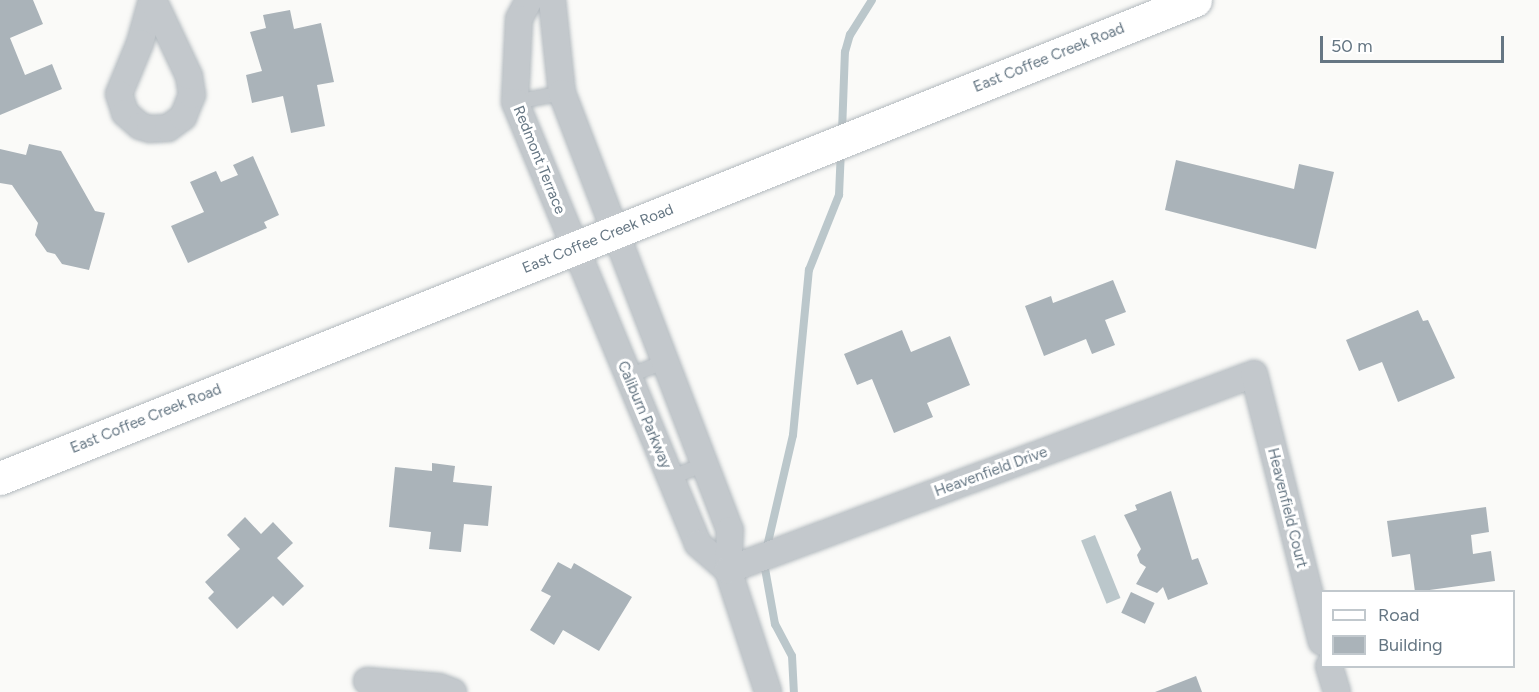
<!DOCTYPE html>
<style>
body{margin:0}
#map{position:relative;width:1539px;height:692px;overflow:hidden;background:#fafaf8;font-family:Figtree,sans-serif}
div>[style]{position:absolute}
.water>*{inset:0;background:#bbc7cb;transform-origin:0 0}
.stream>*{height:8px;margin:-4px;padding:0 4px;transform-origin:4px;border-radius:4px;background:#bbc7cb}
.building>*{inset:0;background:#aab3b9;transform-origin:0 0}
.roads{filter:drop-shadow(0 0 2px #b3babf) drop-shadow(0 0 2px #b3babf)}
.lane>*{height:14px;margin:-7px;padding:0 7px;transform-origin:7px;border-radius:7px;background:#c3c8cc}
.street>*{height:26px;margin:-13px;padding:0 13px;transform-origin:13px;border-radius:13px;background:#c3c8cc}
.secondary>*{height:33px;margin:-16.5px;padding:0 16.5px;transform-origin:16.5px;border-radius:16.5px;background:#fff}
span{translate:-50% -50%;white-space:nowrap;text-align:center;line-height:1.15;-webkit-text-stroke:6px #fff;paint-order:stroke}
.street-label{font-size:15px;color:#657683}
.legend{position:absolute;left:1320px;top:590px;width:195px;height:78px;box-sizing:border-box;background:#fff;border:2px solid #c1c8cd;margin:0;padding:8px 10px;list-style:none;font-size:18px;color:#657683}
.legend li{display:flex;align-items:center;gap:12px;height:30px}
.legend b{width:30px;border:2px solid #c1c8cd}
.scale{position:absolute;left:1320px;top:36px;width:184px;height:27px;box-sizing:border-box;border:3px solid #657683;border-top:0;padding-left:8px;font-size:18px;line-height:21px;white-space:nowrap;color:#657683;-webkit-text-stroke:4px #fff;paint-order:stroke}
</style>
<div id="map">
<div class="water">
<div style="left:1095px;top:535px;width:68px;height:15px;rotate:68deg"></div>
</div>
<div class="stream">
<div style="left:842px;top:132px;width:80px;rotate:-87.9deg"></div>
<div style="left:845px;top:52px;width:18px;rotate:-74deg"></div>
<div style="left:850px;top:35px;width:41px;rotate:-57.8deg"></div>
<div style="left:766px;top:551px;width:119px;rotate:-76.9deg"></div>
<div style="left:793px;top:435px;width:166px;rotate:-84.5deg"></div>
<div style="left:809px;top:270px;width:81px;rotate:-68.2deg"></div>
<div style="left:839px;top:195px;width:45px;rotate:-87.5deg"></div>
<div style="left:764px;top:563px;width:62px;rotate:79.8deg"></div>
<div style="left:775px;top:624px;width:36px;rotate:62deg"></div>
<div style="left:792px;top:656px;width:36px;rotate:87deg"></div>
</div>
<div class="building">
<div style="clip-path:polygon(0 0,33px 0,43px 24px,10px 38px,25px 75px,52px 64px,62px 89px,0 115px)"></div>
<div style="clip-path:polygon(290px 10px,294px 29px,321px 23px,334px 82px,317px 85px,325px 126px,291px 133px,283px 96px,252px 103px,246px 75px,262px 71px,250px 32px,266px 28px,263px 15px)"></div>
<div style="clip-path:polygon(29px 144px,61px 151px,95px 211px,105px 213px,89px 270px,62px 264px,55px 254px,47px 252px,35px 235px,38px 223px,12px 185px,0 183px,0 149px,26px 155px)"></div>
<div style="clip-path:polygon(253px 156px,279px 215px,264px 222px,267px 228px,188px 263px,171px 226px,204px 212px,190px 182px,216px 171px,221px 182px,238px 175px,233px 165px)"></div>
<div style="clip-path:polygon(1176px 160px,1294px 189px,1299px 164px,1334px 172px,1316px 249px,1165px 210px)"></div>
<div style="clip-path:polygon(1113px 280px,1126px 312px,1105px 320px,1115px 345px,1092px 354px,1086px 339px,1044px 356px,1025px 306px,1051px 296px,1053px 303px)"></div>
<div style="clip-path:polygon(1418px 310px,1423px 321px,1428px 320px,1455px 378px,1398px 402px,1382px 362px,1359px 371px,1346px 340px)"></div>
<div style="clip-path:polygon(902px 330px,911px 352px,950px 336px,970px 385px,927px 403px,933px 417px,894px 433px,872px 379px,857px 385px,844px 354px)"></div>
<div style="clip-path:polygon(432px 463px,455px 466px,453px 482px,492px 486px,488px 526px,464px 524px,461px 552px,429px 549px,431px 532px,389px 527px,395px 467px,432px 471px)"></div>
<div style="clip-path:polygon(1171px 491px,1192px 560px,1198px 558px,1208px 584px,1168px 600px,1163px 587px,1157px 593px,1136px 584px,1146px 567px,1140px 563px,1137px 555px,1141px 549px,1124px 515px,1137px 510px,1135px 505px)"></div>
<div style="clip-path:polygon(1486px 507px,1489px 532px,1471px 535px,1473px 554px,1491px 551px,1495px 581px,1415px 592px,1410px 554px,1392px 557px,1387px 521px)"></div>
<div style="clip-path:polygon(245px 517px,261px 534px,273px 522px,293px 543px,277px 558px,304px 586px,283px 606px,273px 596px,237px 629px,208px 598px,214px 592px,205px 582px,240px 549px,227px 535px)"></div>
<div style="clip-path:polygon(558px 562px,571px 569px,574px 563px,632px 597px,599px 651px,563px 630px,554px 645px,530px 630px,551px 596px,541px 591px)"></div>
<div style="left:1131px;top:592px;width:26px;height:23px;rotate:25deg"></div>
<div style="clip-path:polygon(1196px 676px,1202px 692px,1155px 692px)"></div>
</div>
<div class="roads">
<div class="lane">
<div style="left:515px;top:102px;width:48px;rotate:-10.8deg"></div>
<div style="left:628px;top:376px;width:39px;rotate:-21deg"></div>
<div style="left:670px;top:478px;width:37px;rotate:-22deg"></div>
</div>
<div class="street">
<div style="left:152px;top:0;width:45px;rotate:105.6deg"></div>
<div style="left:140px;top:43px;width:55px;rotate:112.4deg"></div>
<div style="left:119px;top:94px;width:20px;rotate:72deg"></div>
<div style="left:125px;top:113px;width:20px;rotate:41deg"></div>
<div style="left:140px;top:126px;width:10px;rotate:17deg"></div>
<div style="left:150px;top:129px;width:18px;rotate:-3deg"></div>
<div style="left:168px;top:128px;width:19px;rotate:-36deg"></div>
<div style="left:183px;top:117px;width:24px;rotate:-68deg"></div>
<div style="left:192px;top:95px;width:19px;rotate:-99deg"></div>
<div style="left:189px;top:76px;width:84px;rotate:-115.3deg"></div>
<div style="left:529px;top:0;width:21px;rotate:118deg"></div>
<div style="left:519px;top:19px;width:83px;rotate:92.8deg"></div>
<div style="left:515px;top:102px;width:478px;rotate:67.5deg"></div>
<div style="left:698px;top:544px;width:40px;rotate:41deg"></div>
<div style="left:552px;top:0;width:94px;rotate:83.9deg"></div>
<div style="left:562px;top:93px;width:468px;rotate:69deg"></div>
<div style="left:730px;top:530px;width:40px;rotate:92.9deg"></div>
<div style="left:728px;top:570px;width:128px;rotate:71.8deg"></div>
<div style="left:728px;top:570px;width:561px;rotate:-20.44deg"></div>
<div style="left:1254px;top:374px;width:276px;rotate:75.8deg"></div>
<div style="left:1329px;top:666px;width:27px;rotate:73deg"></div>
<div style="left:367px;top:681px;width:72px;rotate:4.8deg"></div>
<div style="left:439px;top:687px;width:15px;rotate:20deg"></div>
</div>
<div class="secondary">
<div style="left:0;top:478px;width:1287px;rotate:-21.8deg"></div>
</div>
</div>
<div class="street-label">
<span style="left:1049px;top:58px;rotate:-22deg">East Coffee Creek Road</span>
<span style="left:539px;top:160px;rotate:68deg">Redmont Terrace</span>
<span style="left:598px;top:239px;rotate:-22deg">East Coffee Creek Road</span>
<span style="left:644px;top:415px;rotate:67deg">Caliburn Parkway</span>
<span style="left:146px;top:419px;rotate:-22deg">East Coffee Creek Road</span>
<span style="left:991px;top:472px;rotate:-20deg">Heavenfield Drive</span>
<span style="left:1287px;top:508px;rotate:76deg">Heavenfield Court</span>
</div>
<ul class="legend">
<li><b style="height:8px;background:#fff"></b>Road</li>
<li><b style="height:16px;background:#aab3b9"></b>Building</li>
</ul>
<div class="scale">50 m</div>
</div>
